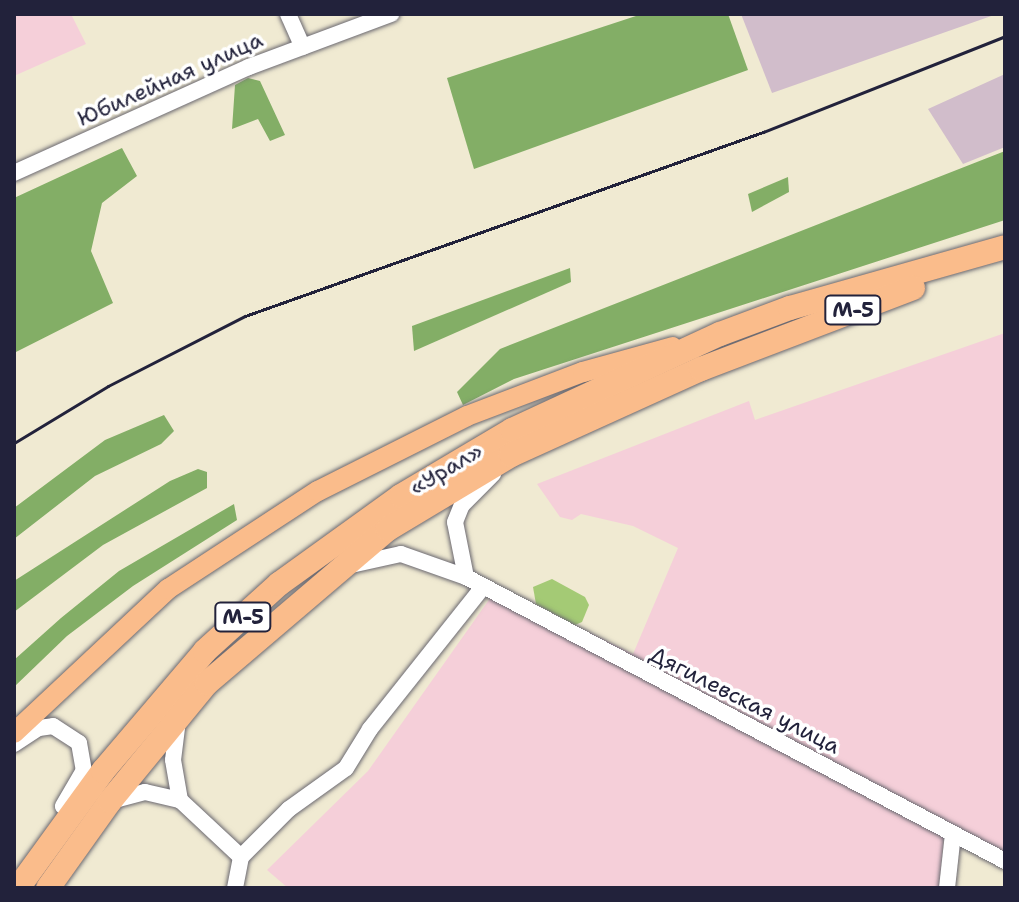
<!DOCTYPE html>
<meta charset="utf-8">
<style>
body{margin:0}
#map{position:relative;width:1019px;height:902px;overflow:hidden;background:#f0ead2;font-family:"Shantell Sans",sans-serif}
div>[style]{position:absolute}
.built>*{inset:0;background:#f5cfd9}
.industrial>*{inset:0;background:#d1bdcb}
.green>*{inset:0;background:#a4ca75}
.forest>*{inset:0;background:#83ae66}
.roads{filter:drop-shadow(0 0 2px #6a6870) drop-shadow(0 0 2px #6a6870)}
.minor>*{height:16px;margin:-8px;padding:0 8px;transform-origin:8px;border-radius:8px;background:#fff}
.major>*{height:20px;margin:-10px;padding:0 10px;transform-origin:10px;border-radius:10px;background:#fabc8b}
.highway>*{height:24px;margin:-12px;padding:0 12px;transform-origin:12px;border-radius:12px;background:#fabc8b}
.rail>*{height:3px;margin:-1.5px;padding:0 1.5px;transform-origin:1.5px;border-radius:1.5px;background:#22223b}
span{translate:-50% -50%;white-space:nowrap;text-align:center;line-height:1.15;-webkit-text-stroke:7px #fff;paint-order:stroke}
.shield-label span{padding:2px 6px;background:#fff;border:2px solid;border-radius:6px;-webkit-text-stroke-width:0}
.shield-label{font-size:20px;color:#22223b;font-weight:700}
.street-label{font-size:22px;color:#22223b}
.frame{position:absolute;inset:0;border:16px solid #22223b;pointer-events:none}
</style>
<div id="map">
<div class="built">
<div style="clip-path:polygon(14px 14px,71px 14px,86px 44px,14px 76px)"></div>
<div style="clip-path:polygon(1005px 333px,1005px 855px,945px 824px,939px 888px,288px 888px,267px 870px,368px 771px,498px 587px,633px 654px,678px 548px,633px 526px,581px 514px,572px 520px,560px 517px,537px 484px,749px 401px,755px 420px)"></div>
</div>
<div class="industrial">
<div style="clip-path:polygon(741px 14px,997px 14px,772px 93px)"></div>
<div style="clip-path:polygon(1005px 74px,1005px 147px,963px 164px,928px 109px)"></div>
</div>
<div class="green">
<div style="clip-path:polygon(552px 579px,585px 597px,589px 605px,582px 622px,575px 625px,536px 604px,533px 587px)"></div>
</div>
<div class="forest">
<div style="clip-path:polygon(642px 14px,728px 14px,748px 70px,474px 169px,447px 78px)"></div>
<div style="clip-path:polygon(248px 78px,260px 81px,285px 135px,270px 141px,258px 119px,232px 129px,235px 85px)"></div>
<div style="clip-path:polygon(122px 148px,137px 176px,102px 203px,91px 251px,113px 303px,14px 353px,14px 198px)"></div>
<div style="clip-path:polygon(1005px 151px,1005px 220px,514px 379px,463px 405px,457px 392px,500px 349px)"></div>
<div style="clip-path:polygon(788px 177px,789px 192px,752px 212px,748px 194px)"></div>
<div style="clip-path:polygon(570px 268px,571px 282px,414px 351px,412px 326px)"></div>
<div style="clip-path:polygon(164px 415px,174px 431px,161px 444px,95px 476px,14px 539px,14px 508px,105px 440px)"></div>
<div style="clip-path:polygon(198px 469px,207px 472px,207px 488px,103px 545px,14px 612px,14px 581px,170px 481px)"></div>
<div style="clip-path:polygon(234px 504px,237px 520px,133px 586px,67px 636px,14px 687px,14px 660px,61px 618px,119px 571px)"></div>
</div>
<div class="roads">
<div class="minor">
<div style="left:288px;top:14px;width:36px;rotate:66deg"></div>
<div style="left:14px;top:173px;width:258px;rotate:-24.3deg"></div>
<div style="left:249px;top:67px;width:152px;rotate:-20.5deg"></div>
<div style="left:351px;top:565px;width:51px;rotate:-12.4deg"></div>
<div style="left:401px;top:554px;width:69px;rotate:19.5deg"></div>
<div style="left:466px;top:577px;width:609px;rotate:27.78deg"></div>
<div style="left:466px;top:577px;width:56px;rotate:-101.3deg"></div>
<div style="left:455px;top:522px;width:18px;rotate:-68deg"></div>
<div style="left:462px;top:505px;width:44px;rotate:-45deg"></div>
<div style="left:178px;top:720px;width:40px;rotate:97.1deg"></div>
<div style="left:173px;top:760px;width:41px;rotate:80.1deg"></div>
<div style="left:14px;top:744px;width:30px;rotate:-33deg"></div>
<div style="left:39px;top:728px;width:14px;rotate:-8deg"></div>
<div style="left:53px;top:726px;width:31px;rotate:33deg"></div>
<div style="left:79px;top:743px;width:27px;rotate:80deg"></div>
<div style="left:84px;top:770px;width:42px;rotate:120.3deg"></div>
<div style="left:111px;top:801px;width:35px;rotate:-15deg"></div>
<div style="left:145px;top:792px;width:36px;rotate:13deg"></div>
<div style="left:180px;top:800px;width:83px;rotate:43.1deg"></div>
<div style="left:235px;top:888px;width:32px;rotate:-79deg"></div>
<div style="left:241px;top:857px;width:68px;rotate:-45deg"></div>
<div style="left:289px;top:809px;width:70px;rotate:-35.7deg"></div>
<div style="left:346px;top:768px;width:46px;rotate:-58.4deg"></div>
<div style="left:370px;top:729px;width:181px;rotate:-51.5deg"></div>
<div style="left:947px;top:888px;width:54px;rotate:-83.7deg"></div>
</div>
<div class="major">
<div style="left:14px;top:733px;width:211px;rotate:-43.1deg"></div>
<div style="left:168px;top:589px;width:179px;rotate:-33.2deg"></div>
<div style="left:318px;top:491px;width:167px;rotate:-26.7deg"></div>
<div style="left:467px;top:416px;width:124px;rotate:-20.8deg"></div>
<div style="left:583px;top:372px;width:93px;rotate:-15.5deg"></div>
</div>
<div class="highway">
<div style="left:18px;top:888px;width:145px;rotate:-54deg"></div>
<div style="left:103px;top:771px;width:157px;rotate:-49.6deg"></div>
<div style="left:205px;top:651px;width:100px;rotate:-42.2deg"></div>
<div style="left:279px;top:584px;width:150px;rotate:-35.8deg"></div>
<div style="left:401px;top:496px;width:129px;rotate:-30.7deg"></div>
<div style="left:512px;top:430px;width:229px;rotate:-24.8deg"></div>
<div style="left:720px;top:334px;width:75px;rotate:-20.4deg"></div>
<div style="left:790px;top:308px;width:223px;rotate:-15.8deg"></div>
<div style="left:48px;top:888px;width:107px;rotate:-54.5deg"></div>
<div style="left:110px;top:801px;width:153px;rotate:-50.6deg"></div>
<div style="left:207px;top:683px;width:238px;rotate:-40.4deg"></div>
<div style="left:388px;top:529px;width:144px;rotate:-31deg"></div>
<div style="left:511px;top:455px;width:209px;rotate:-24.4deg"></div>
<div style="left:701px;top:369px;width:227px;rotate:-20.9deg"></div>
</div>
</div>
<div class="rail">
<div style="left:14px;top:443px;width:110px;rotate:-31.2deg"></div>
<div style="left:108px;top:386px;width:154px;rotate:-27.1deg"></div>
<div style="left:245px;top:316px;width:550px;rotate:-19.56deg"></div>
<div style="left:763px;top:132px;width:260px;rotate:-21.6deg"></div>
</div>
<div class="shield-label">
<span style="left:853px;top:310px">М-5</span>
<span style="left:243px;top:617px">М-5</span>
</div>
<div class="street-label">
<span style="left:170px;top:79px;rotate:-24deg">Юбилейная улица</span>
<span style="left:446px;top:469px;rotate:-31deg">«Урал»</span>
<span style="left:745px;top:700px;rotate:27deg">Дягилевская улица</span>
</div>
<div class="frame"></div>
</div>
